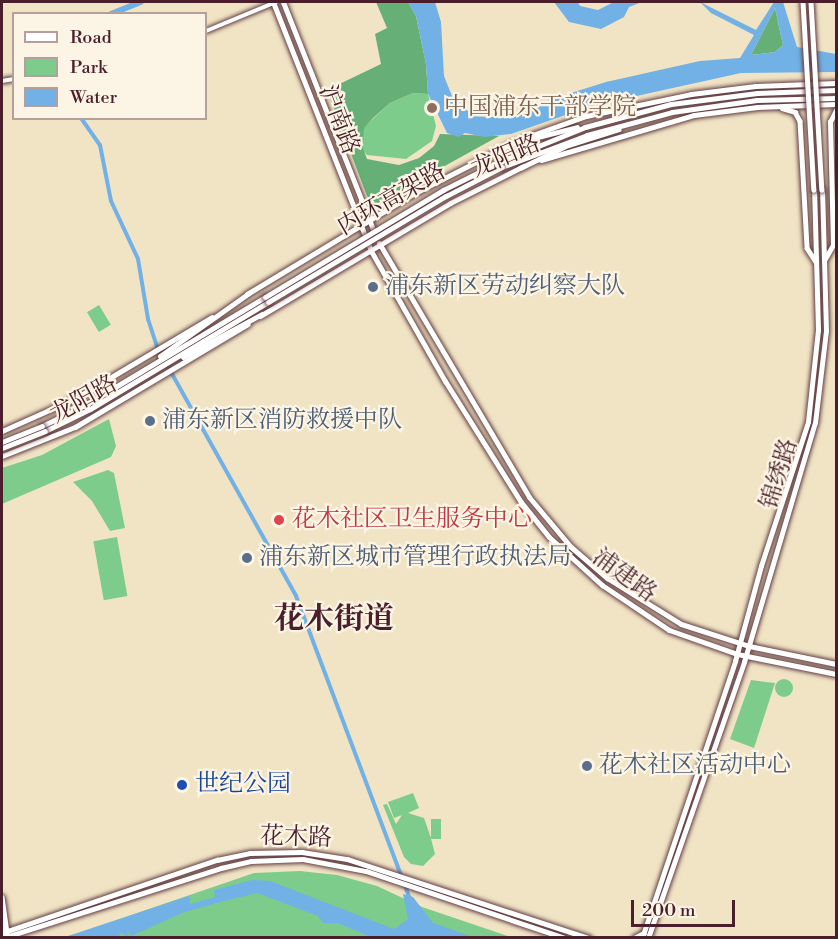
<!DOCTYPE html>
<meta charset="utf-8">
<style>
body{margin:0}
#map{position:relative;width:838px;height:939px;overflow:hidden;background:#f1e4c5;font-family:"Libre Bodoni","Noto Serif SC",serif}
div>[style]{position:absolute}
.green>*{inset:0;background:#7dcc8c;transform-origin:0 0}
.round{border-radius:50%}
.forest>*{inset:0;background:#66b078}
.water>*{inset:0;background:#71b1e5}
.canal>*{height:4px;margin:-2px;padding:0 2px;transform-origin:2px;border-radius:2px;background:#71b1e5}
.river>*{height:6px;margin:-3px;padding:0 3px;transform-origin:3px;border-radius:3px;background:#71b1e5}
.roads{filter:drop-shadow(0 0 2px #633d42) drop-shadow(0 0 2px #633d42)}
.tertiary>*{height:4px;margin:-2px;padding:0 2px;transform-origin:2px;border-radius:2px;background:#fff}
.secondary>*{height:4.5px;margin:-2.25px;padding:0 2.25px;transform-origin:2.25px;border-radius:2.25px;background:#fff}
.primary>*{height:5px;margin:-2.5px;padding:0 2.5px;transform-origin:2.5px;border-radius:2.5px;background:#fff}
.trunk>*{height:5px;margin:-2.5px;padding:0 2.5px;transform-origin:2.5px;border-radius:2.5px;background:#fff}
.bridges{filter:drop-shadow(0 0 2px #633d42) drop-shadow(0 0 2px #633d42)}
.secondary-bridge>*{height:4.5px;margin:-2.25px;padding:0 2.25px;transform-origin:2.25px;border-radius:2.25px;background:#fff}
.trunk-bridge>*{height:5px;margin:-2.5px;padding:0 2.5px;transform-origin:2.5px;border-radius:2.5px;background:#fff}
.dots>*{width:16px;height:16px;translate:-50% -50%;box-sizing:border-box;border:3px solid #fcf5e5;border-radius:50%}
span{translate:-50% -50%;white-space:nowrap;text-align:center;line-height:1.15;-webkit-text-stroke:4.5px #fcf5e5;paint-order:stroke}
.education-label{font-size:24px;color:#785e54}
.left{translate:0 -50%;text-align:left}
.street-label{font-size:24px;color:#4a1f2b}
.service-label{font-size:24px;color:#4e5e75}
.health-label{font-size:24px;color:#be3a42}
.transit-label{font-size:24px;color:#164399}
.district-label{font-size:30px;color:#4a1f2b;font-weight:700}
.frame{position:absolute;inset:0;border:3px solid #4a1f2b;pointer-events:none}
.legend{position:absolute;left:12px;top:12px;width:195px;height:108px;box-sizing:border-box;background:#fcf5e5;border:2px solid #b59f9b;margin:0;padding:8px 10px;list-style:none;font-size:18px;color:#4a1f2b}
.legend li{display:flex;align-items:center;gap:12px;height:30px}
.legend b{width:30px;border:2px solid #b59f9b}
.scale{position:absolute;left:631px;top:900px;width:104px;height:27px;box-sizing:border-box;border:3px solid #4a1f2b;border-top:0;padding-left:8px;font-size:18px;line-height:21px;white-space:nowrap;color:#4a1f2b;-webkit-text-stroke:4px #fcf5e5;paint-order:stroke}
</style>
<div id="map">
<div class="green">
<div style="clip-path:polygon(413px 93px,428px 94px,436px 126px,432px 141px,406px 159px,367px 155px,362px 149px,364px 127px,390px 103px)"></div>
<div style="left:99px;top:305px;width:23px;height:14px;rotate:59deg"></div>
<div style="clip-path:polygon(109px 419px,116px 446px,111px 457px,2px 504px,2px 468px,42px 455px)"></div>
<div style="clip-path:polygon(108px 470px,114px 473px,125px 528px,110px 531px,92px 501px,73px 482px)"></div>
<div style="left:117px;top:537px;width:60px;height:24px;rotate:80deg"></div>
<div class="round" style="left:775px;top:679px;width:18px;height:18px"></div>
<div style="clip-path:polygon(751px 680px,775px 683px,754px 748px,730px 739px)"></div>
<div style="clip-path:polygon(413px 793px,419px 808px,408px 813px,424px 818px,431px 838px,431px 819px,441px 819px,441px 839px,431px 839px,435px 854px,423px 866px,411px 864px,404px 857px,383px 805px,387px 804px,396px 824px,402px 815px,394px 818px,388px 802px)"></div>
<div style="clip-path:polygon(300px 871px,337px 875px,377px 886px,422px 907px,511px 937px,64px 938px,254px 873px)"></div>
</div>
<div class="forest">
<div style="clip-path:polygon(376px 2px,408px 2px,416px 16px,426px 64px,428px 94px,413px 93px,390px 103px,373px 118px,364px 128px,363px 148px,367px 159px,399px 165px,419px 158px,434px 146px,440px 134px,499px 136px,376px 204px,367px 196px,327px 90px,381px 64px,375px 34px,387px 28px)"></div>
<div style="clip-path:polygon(775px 8px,783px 45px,775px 52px,751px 55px)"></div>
</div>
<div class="water">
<div style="clip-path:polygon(evenodd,408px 2px,435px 2px,441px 22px,444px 76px,454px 101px,475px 116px,509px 118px,552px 99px,606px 82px,700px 61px,740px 58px,754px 35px,711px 13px,700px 2px,756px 30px,774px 2px,783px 2px,797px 47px,836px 54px,836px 72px,741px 73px,591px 106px,511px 134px,485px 137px,465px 133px,459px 137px,447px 133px,428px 94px,426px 64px,416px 16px,408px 2px,775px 8px,783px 45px,775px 52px,751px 55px,775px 8px)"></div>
<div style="clip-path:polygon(554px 2px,578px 2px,580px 6px,598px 10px,614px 2px,642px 2px,629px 7px,624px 17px,601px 29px,569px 22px)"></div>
<div style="clip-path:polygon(252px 880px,270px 881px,394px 929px,408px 919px,403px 894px,413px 897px,433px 923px,473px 937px,371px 937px,337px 923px,323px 923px,318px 916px,257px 893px,216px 903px,214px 890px)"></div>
<div style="clip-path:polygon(189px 896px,191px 909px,131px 936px,127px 930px,128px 937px,121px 932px,118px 937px,65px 937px)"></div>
</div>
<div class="canal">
<div style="left:81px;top:118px;width:33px;rotate:55deg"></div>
<div style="left:100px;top:145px;width:57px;rotate:78.9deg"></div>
<div style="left:111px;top:201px;width:64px;rotate:65deg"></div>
<div style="left:138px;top:259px;width:61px;rotate:80.5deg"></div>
<div style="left:148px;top:319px;width:33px;rotate:72deg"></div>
<div style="left:162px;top:356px;width:275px;rotate:60.8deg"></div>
<div style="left:296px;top:596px;width:324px;rotate:69.4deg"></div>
</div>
<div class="river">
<div style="left:111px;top:14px;width:32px;rotate:-22deg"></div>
<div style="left:184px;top:909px;width:41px;rotate:-15.8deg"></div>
</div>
<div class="roads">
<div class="tertiary">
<div style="left:206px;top:31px;width:76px;rotate:-22.5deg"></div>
<div style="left:2px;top:81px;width:12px;rotate:-9deg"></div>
</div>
<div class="secondary">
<div style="left:782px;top:108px;width:14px;rotate:17deg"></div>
<div style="left:795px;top:112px;width:10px;rotate:61deg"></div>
<div style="left:800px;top:121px;width:127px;rotate:86.8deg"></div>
<div style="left:807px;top:248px;width:17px;rotate:57deg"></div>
<div style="left:825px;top:259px;width:16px;rotate:-60deg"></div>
<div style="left:833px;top:245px;width:123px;rotate:-91.4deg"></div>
<div style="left:830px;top:122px;width:13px;rotate:-63deg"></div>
<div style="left:2px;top:897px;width:36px;rotate:82deg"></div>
<div style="left:2px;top:923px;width:12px;rotate:85deg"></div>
<div style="left:2px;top:933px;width:227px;rotate:-18.8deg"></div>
<div style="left:217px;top:860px;width:34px;rotate:-12deg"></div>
<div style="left:250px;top:853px;width:52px;rotate:-1.1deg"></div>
<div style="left:302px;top:852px;width:46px;rotate:8.8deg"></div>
<div style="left:347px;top:859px;width:255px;rotate:18.1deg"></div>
<div style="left:3px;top:938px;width:229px;rotate:-17.8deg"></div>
<div style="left:221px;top:868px;width:31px;rotate:-13deg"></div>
<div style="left:251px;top:861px;width:52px;rotate:-2.2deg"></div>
<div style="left:303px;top:859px;width:64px;rotate:10.8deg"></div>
<div style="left:366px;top:871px;width:210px;rotate:18.6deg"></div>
<div style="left:634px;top:938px;width:11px;rotate:-27deg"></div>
<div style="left:642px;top:938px;width:292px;rotate:-71.4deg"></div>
<div style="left:735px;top:661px;width:98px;rotate:-74.7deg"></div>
<div style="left:761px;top:566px;width:151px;rotate:-71.9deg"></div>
<div style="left:808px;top:422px;width:93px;rotate:-83.8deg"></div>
<div style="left:818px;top:330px;width:140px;rotate:-91.6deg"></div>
<div style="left:648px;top:938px;width:292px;rotate:-70.8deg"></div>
<div style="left:744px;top:662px;width:249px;rotate:-73.5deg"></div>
<div style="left:815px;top:423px;width:93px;rotate:-83.2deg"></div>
<div style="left:826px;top:331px;width:141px;rotate:-91.6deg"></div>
</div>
<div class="primary">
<div style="left:273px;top:2px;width:268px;rotate:68.5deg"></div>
<div style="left:371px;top:251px;width:150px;rotate:60.4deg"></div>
<div style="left:445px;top:381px;width:143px;rotate:57.9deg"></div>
<div style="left:521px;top:502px;width:45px;rotate:51.3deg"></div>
<div style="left:549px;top:537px;width:72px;rotate:42.2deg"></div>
<div style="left:602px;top:585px;width:81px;rotate:33.9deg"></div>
<div style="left:669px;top:630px;width:72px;rotate:19.4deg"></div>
<div style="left:737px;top:654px;width:101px;rotate:11.4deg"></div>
<div style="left:283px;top:2px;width:250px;rotate:68.4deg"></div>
<div style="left:524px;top:138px;width:66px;rotate:-19.5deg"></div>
<div style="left:586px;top:116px;width:107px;rotate:-11.8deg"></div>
<div style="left:691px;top:94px;width:65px;rotate:-7deg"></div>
<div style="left:756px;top:86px;width:80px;rotate:-2.1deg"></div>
<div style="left:541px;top:160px;width:159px;rotate:-16.4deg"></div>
<div style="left:694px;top:115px;width:64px;rotate:-7.2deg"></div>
<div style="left:757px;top:107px;width:79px;rotate:-2.2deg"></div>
<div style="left:379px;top:243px;width:295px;rotate:59.4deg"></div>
<div style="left:529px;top:497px;width:65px;rotate:50deg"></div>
<div style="left:571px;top:547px;width:48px;rotate:40.7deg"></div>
<div style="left:607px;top:578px;width:87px;rotate:31.9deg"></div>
<div style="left:681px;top:624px;width:71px;rotate:17.9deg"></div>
<div style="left:749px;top:646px;width:89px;rotate:11.7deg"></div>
<div style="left:247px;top:294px;width:194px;rotate:-31.1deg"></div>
<div style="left:413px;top:194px;width:112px;rotate:-27deg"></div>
<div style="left:260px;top:316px;width:221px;rotate:-30.7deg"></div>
<div style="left:450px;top:203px;width:83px;rotate:-26.6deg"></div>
<div style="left:2px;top:431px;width:81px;rotate:-24deg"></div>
<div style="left:76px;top:398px;width:158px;rotate:-30.8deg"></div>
<div style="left:2px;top:456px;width:79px;rotate:-21.7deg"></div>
<div style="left:75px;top:427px;width:201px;rotate:-30.8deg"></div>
</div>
<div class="trunk">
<div style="left:510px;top:144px;width:69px;rotate:-14.2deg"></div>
<div style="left:499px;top:162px;width:93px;rotate:-22.1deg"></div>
<div style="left:585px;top:127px;width:89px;rotate:-15deg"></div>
<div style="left:671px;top:104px;width:87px;rotate:-7.3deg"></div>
<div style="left:757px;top:93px;width:79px;rotate:-2.2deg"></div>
<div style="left:502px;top:167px;width:91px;rotate:-20.6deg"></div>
<div style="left:587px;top:135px;width:88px;rotate:-15.1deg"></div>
<div style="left:672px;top:112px;width:86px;rotate:-8deg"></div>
<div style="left:757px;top:100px;width:79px;rotate:-1.5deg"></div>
<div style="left:520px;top:168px;width:53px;rotate:-25.6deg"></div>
<div style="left:568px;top:145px;width:53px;rotate:-17.4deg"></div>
<div style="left:160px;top:356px;width:109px;rotate:-35.3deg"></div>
<div style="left:183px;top:357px;width:90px;rotate:-28.6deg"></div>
<div style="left:42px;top:426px;width:50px;rotate:-26.1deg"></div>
<div style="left:87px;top:404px;width:208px;rotate:-31deg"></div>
<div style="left:45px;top:431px;width:50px;rotate:-26.1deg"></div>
<div style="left:90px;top:409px;width:208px;rotate:-31deg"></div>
</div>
</div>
<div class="bridges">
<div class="secondary-bridge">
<div style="left:803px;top:2px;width:188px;rotate:86.7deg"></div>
<div style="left:811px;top:2px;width:188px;rotate:86.7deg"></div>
</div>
<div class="trunk-bridge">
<div style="left:265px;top:297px;width:208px;rotate:-31deg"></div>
<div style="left:443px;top:190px;width:63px;rotate:-26.6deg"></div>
<div style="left:268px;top:302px;width:207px;rotate:-30.8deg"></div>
<div style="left:446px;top:196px;width:63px;rotate:-27.4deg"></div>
<div style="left:2px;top:442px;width:43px;rotate:-21.8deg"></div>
<div style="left:2px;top:448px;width:46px;rotate:-21.6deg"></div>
</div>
</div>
<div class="dots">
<div style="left:432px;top:108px;background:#8d6e63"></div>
<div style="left:373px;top:287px;background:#5c6f8a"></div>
<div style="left:150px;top:421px;background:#5c6f8a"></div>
<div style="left:279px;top:520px;background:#e0444e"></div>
<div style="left:247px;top:558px;background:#5c6f8a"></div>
<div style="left:587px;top:766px;background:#5c6f8a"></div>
<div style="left:182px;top:785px;background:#1a4fb4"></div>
</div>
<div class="education-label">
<span class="left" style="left:444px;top:108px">中国浦东干部学院</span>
</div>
<div class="street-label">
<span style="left:338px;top:120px;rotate:69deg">沪南路</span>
<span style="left:506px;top:157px;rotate:-23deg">龙阳路</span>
<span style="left:392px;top:200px;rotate:-30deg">内环高架路</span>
<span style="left:84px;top:400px;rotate:-29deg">龙阳路</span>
<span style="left:780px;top:474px;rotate:-73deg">锦绣路</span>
<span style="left:624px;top:576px;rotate:36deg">浦建路</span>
<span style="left:296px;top:838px;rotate:2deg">花木路</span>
</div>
<div class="service-label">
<span class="left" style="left:385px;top:287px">浦东新区劳动纠察大队</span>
<span class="left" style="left:162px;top:421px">浦东新区消防救援中队</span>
<span class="left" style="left:259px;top:558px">浦东新区城市管理行政执法局</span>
<span class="left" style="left:599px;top:766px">花木社区活动中心</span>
</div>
<div class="health-label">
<span class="left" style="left:292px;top:520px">花木社区卫生服务中心</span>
</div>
<div class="transit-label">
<span class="left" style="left:195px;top:785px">世纪公园</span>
</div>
<div class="district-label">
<span style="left:334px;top:619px">花木街道</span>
</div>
<div class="frame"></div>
<ul class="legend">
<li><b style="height:8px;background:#fff"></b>Road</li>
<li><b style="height:16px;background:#7dcc8c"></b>Park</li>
<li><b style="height:16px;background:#71b1e5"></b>Water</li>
</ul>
<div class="scale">200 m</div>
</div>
